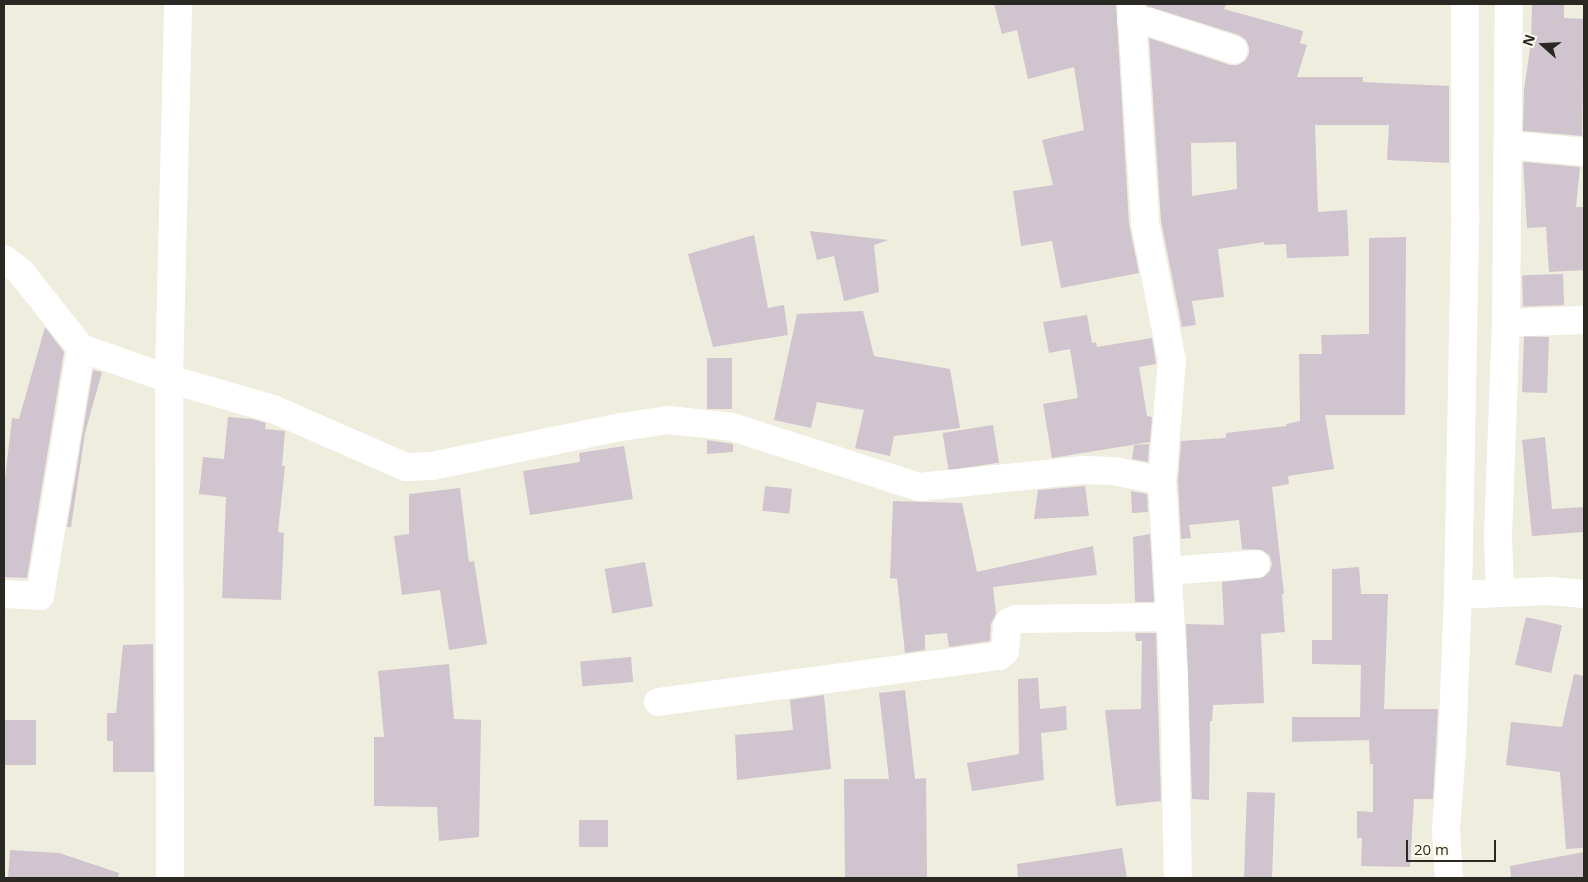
<!DOCTYPE html>
<style>
body{margin:0}
#map{position:relative;width:1588px;height:882px;overflow:hidden;background:#efedde;font-family:"Open Sans",sans-serif}
div>[style]{position:absolute}
.building>*{inset:0;background:#d0c4cf;transform-origin:0 0}
.street>*{height:28px;margin:-14px;padding:0 14px;transform-origin:14px;border-radius:14px;background:#fff}
span{translate:-50% -50%;white-space:nowrap;text-align:center;line-height:1.15;-webkit-text-stroke:4.5px #fcfaeb;paint-order:stroke}
.frame{position:absolute;inset:0;border:5px solid #292823;pointer-events:none}
.north{position:absolute;left:1518px;top:20px;width:50px;height:50px;-webkit-text-stroke:4px #fcfaeb;paint-order:stroke;rotate:289deg;font-size:14px;font-weight:700;line-height:20px;text-align:center;color:#292823}
.north::after{content:'';display:block;margin:auto;width:18px;height:22px;background:#292823;clip-path:polygon(50% 0,100% 100%,50% 72%,0 100%)}
.scale{position:absolute;left:1406px;top:840px;width:90px;height:22px;box-sizing:border-box;border:2px solid #292823;border-top:0;padding-left:6px;font-size:15px;line-height:18px;white-space:nowrap;color:#292823;-webkit-text-stroke:4px #fcfaeb;paint-order:stroke}
</style>
<div id="map">
<div class="building">
<div style="clip-path:polygon(994px 4px,1116px 4px,1129px 224px,1139px 273px,1061px 288px,1052px 241px,1021px 246px,1013px 191px,1053px 185px,1042px 140px,1084px 130px,1074px 67px,1028px 79px,1017px 30px,1002px 34px)"></div>
<div style="clip-path:polygon(evenodd,1147px 4px,1226px 4px,1224px 9px,1303px 31px,1300px 43px,1307px 45px,1297px 77px,1363px 77px,1363px 82px,1449px 86px,1449px 163px,1387px 160px,1389px 125px,1315px 125px,1318px 212px,1347px 210px,1349px 256px,1287px 258px,1286px 244px,1264px 245px,1264px 242px,1218px 249px,1224px 297px,1192px 301px,1196px 325px,1182px 327px,1161px 221px,1149px 38px,1230px 65px,1238px 65px,1245px 61px,1249px 54px,1249px 47px,1246px 40px,1239px 35px,1147px 6px,1147px 4px,1236px 142px,1237px 189px,1192px 196px,1191px 143px,1236px 142px)"></div>
<div style="clip-path:polygon(1532px 4px,1564px 4px,1564px 18px,1584px 19px,1582px 136px,1523px 131px,1524px 90px,1531px 42px)"></div>
<div style="clip-path:polygon(1523px 162px,1580px 167px,1576px 207px,1584px 207px,1584px 270px,1549px 272px,1546px 227px,1527px 228px)"></div>
<div style="clip-path:polygon(810px 231px,888px 240px,874px 245px,879px 292px,844px 301px,834px 256px,817px 260px)"></div>
<div style="clip-path:polygon(754px 235px,768px 308px,784px 305px,788px 335px,713px 347px,688px 254px)"></div>
<div style="clip-path:polygon(1406px 237px,1405px 415px,1325px 415px,1334px 469px,1288px 476px,1289px 484px,1272px 487px,1284px 594px,1282px 594px,1285px 632px,1261px 634px,1264px 703px,1213px 705px,1212px 721px,1210px 721px,1209px 800px,1192px 799px,1186px 624px,1224px 625px,1222px 582px,1264px 577px,1270px 571px,1272px 563px,1269px 555px,1262px 550px,1242px 549px,1239px 520px,1189px 525px,1191px 538px,1181px 539px,1178px 481px,1181px 441px,1226px 438px,1226px 433px,1287px 426px,1286px 424px,1300px 421px,1299px 354px,1322px 354px,1321px 335px,1369px 334px,1369px 238px)"></div>
<div style="left:1563px;top:274px;width:31px;height:41px;rotate:88deg"></div>
<div style="clip-path:polygon(863px 311px,874px 356px,950px 369px,960px 428px,894px 436px,890px 456px,855px 448px,864px 410px,817px 402px,811px 428px,774px 420px,797px 314px)"></div>
<div style="clip-path:polygon(1087px 315px,1092px 343px,1096px 342px,1097px 347px,1152px 338px,1156px 364px,1139px 367px,1147px 416px,1152px 417px,1150px 442px,1052px 458px,1043px 404px,1078px 398px,1070px 349px,1049px 353px,1043px 322px)"></div>
<div style="clip-path:polygon(45px 327px,64px 352px,27px 578px,4px 577px,4px 487px,12px 418px,19px 419px)"></div>
<div style="left:1549px;top:337px;width:56px;height:25px;rotate:92deg"></div>
<div style="left:707px;top:358px;width:25px;height:51px"></div>
<div style="clip-path:polygon(93px 370px,102px 372px,85px 433px,71px 527px,67px 527px)"></div>
<div style="clip-path:polygon(228px 417px,252px 419px,266px 423px,265px 429px,285px 431px,282px 466px,285px 466px,278px 532px,284px 533px,281px 600px,222px 598px,226px 497px,199px 494px,203px 457px,224px 459px)"></div>
<div style="left:993px;top:425px;width:38px;height:51px;rotate:81deg"></div>
<div style="clip-path:polygon(1545px 437px,1552px 509px,1584px 507px,1584px 532px,1532px 536px,1522px 440px)"></div>
<div style="clip-path:polygon(707px 440px,733px 444px,733px 452px,707px 454px)"></div>
<div style="clip-path:polygon(1149px 444px,1148px 462px,1132px 459px,1134px 445px)"></div>
<div style="clip-path:polygon(624px 446px,633px 499px,530px 515px,523px 471px,580px 462px,579px 453px)"></div>
<div style="left:765px;top:486px;width:27px;height:25px;rotate:6deg"></div>
<div style="clip-path:polygon(1085px 486px,1089px 516px,1034px 519px,1038px 490px)"></div>
<div style="clip-path:polygon(460px 488px,469px 562px,474px 561px,487px 644px,449px 650px,440px 590px,402px 595px,394px 536px,409px 534px,409px 494px)"></div>
<div style="clip-path:polygon(1131px 491px,1147px 494px,1148px 512px,1132px 513px)"></div>
<div style="clip-path:polygon(893px 501px,962px 503px,977px 572px,1093px 546px,1097px 575px,993px 587px,996px 614px,991px 624px,990px 641px,949px 647px,947px 633px,925px 635px,925px 650px,905px 653px,897px 579px,890px 578px)"></div>
<div style="clip-path:polygon(1150px 534px,1154px 602px,1135px 602px,1133px 537px)"></div>
<div style="left:645px;top:562px;width:45px;height:41px;rotate:80deg"></div>
<div style="clip-path:polygon(1359px 567px,1361px 594px,1388px 594px,1384px 709px,1438px 709px,1433px 799px,1414px 799px,1410px 867px,1361px 866px,1362px 838px,1357px 838px,1357px 811px,1373px 812px,1373px 764px,1370px 764px,1369px 740px,1292px 742px,1292px 717px,1360px 717px,1361px 665px,1312px 664px,1312px 640px,1332px 640px,1332px 569px)"></div>
<div style="left:1526px;top:617px;width:37px;height:49px;rotate:13deg"></div>
<div style="clip-path:polygon(1135px 633px,1156px 633px,1161px 801px,1116px 806px,1105px 710px,1141px 709px,1142px 641px,1136px 641px)"></div>
<div style="clip-path:polygon(153px 644px,154px 772px,113px 772px,113px 741px,107px 741px,107px 713px,116px 713px,123px 645px)"></div>
<div style="left:631px;top:657px;width:25px;height:51px;rotate:85deg"></div>
<div style="clip-path:polygon(449px 664px,454px 719px,481px 720px,479px 837px,439px 841px,437px 807px,374px 806px,374px 737px,384px 737px,378px 671px)"></div>
<div style="clip-path:polygon(1574px 674px,1584px 676px,1584px 848px,1566px 849px,1560px 772px,1506px 765px,1511px 722px,1562px 727px)"></div>
<div style="clip-path:polygon(1038px 678px,1040px 709px,1066px 706px,1067px 730px,1041px 733px,1044px 780px,972px 791px,967px 763px,1019px 754px,1018px 679px)"></div>
<div style="clip-path:polygon(905px 690px,915px 779px,926px 778px,927px 878px,845px 878px,844px 779px,889px 779px,879px 693px)"></div>
<div style="clip-path:polygon(824px 695px,831px 769px,737px 780px,735px 735px,793px 730px,790px 700px)"></div>
<div style="left:4px;top:720px;width:32px;height:45px"></div>
<div style="left:1247px;top:792px;width:28px;height:86px;rotate:2deg"></div>
<div style="left:579px;top:820px;width:29px;height:27px"></div>
<div style="clip-path:polygon(1122px 848px,1127px 878px,1018px 878px,1017px 864px)"></div>
<div style="clip-path:polygon(10px 850px,59px 853px,119px 873px,118px 878px,8px 878px)"></div>
<div style="clip-path:polygon(1584px 852px,1584px 878px,1511px 878px,1510px 866px)"></div>
</div>
<div class="street">
<div style="left:1131px;top:4px;width:219px;rotate:86.3deg"></div>
<div style="left:1145px;top:223px;width:140px;rotate:78.9deg"></div>
<div style="left:1172px;top:360px;width:121px;rotate:94.7deg"></div>
<div style="left:1162px;top:481px;width:197px;rotate:86.5deg"></div>
<div style="left:1174px;top:678px;width:200px;rotate:88.9deg"></div>
<div style="left:1131px;top:20px;width:18px;rotate:6deg"></div>
<div style="left:1149px;top:22px;width:89px;rotate:18.2deg"></div>
<div style="left:1509px;top:145px;width:75px;rotate:5.3deg"></div>
<div style="left:4px;top:259px;width:20px;rotate:37deg"></div>
<div style="left:20px;top:271px;width:98px;rotate:51.6deg"></div>
<div style="left:81px;top:348px;width:93px;rotate:19.4deg"></div>
<div style="left:169px;top:379px;width:108px;rotate:16.1deg"></div>
<div style="left:273px;top:409px;width:145px;rotate:23.6deg"></div>
<div style="left:406px;top:467px;width:26px;rotate:-2deg"></div>
<div style="left:432px;top:466px;width:193px;rotate:-11.7deg"></div>
<div style="left:621px;top:427px;width:49px;rotate:-8.3deg"></div>
<div style="left:669px;top:420px;width:63px;rotate:6.3deg"></div>
<div style="left:732px;top:427px;width:196px;rotate:17.8deg"></div>
<div style="left:919px;top:487px;width:166px;rotate:-5.9deg"></div>
<div style="left:1084px;top:470px;width:30px;rotate:2deg"></div>
<div style="left:1114px;top:471px;width:49px;rotate:11.8deg"></div>
<div style="left:1506px;top:323px;width:78px;rotate:-2.2deg"></div>
<div style="left:1168px;top:571px;width:88px;rotate:-4.5deg"></div>
<div style="left:1500px;top:591px;width:54px;rotate:-92.1deg"></div>
<div style="left:1498px;top:537px;width:214px;rotate:-87.9deg"></div>
<div style="left:1506px;top:323px;width:319px;rotate:-89.5deg"></div>
<div style="left:4px;top:594px;width:36px;rotate:3deg"></div>
<div style="left:40px;top:596px;width:251px;rotate:-80.6deg"></div>
<div style="left:1458px;top:595px;width:92px;rotate:-2.5deg"></div>
<div style="left:1550px;top:591px;width:34px;rotate:5deg"></div>
<div style="left:658px;top:702px;width:344px;rotate:-7.7deg"></div>
<div style="left:999px;top:656px;width:8px;rotate:-40deg"></div>
<div style="left:1005px;top:651px;width:25px;rotate:-85deg"></div>
<div style="left:1007px;top:626px;width:4px;rotate:-63deg"></div>
<div style="left:1009px;top:622px;width:8px;rotate:-23deg"></div>
<div style="left:1016px;top:619px;width:154px;rotate:-0.7deg"></div>
<div style="left:170px;top:878px;width:499px;rotate:-90.1deg"></div>
<div style="left:169px;top:379px;width:375px;rotate:-88.6deg"></div>
<div style="left:1449px;top:878px;width:48px;rotate:-93.6deg"></div>
<div style="left:1446px;top:830px;width:81px;rotate:-85.8deg"></div>
<div style="left:1452px;top:749px;width:154px;rotate:-87.8deg"></div>
<div style="left:1458px;top:595px;width:381px;rotate:-88.9deg"></div>
<div style="left:1465px;top:214px;width:210px;rotate:-90deg"></div>
</div>
<div class="frame"></div>
<div class="north">N</div>
<div class="scale">20 m</div>
</div>
